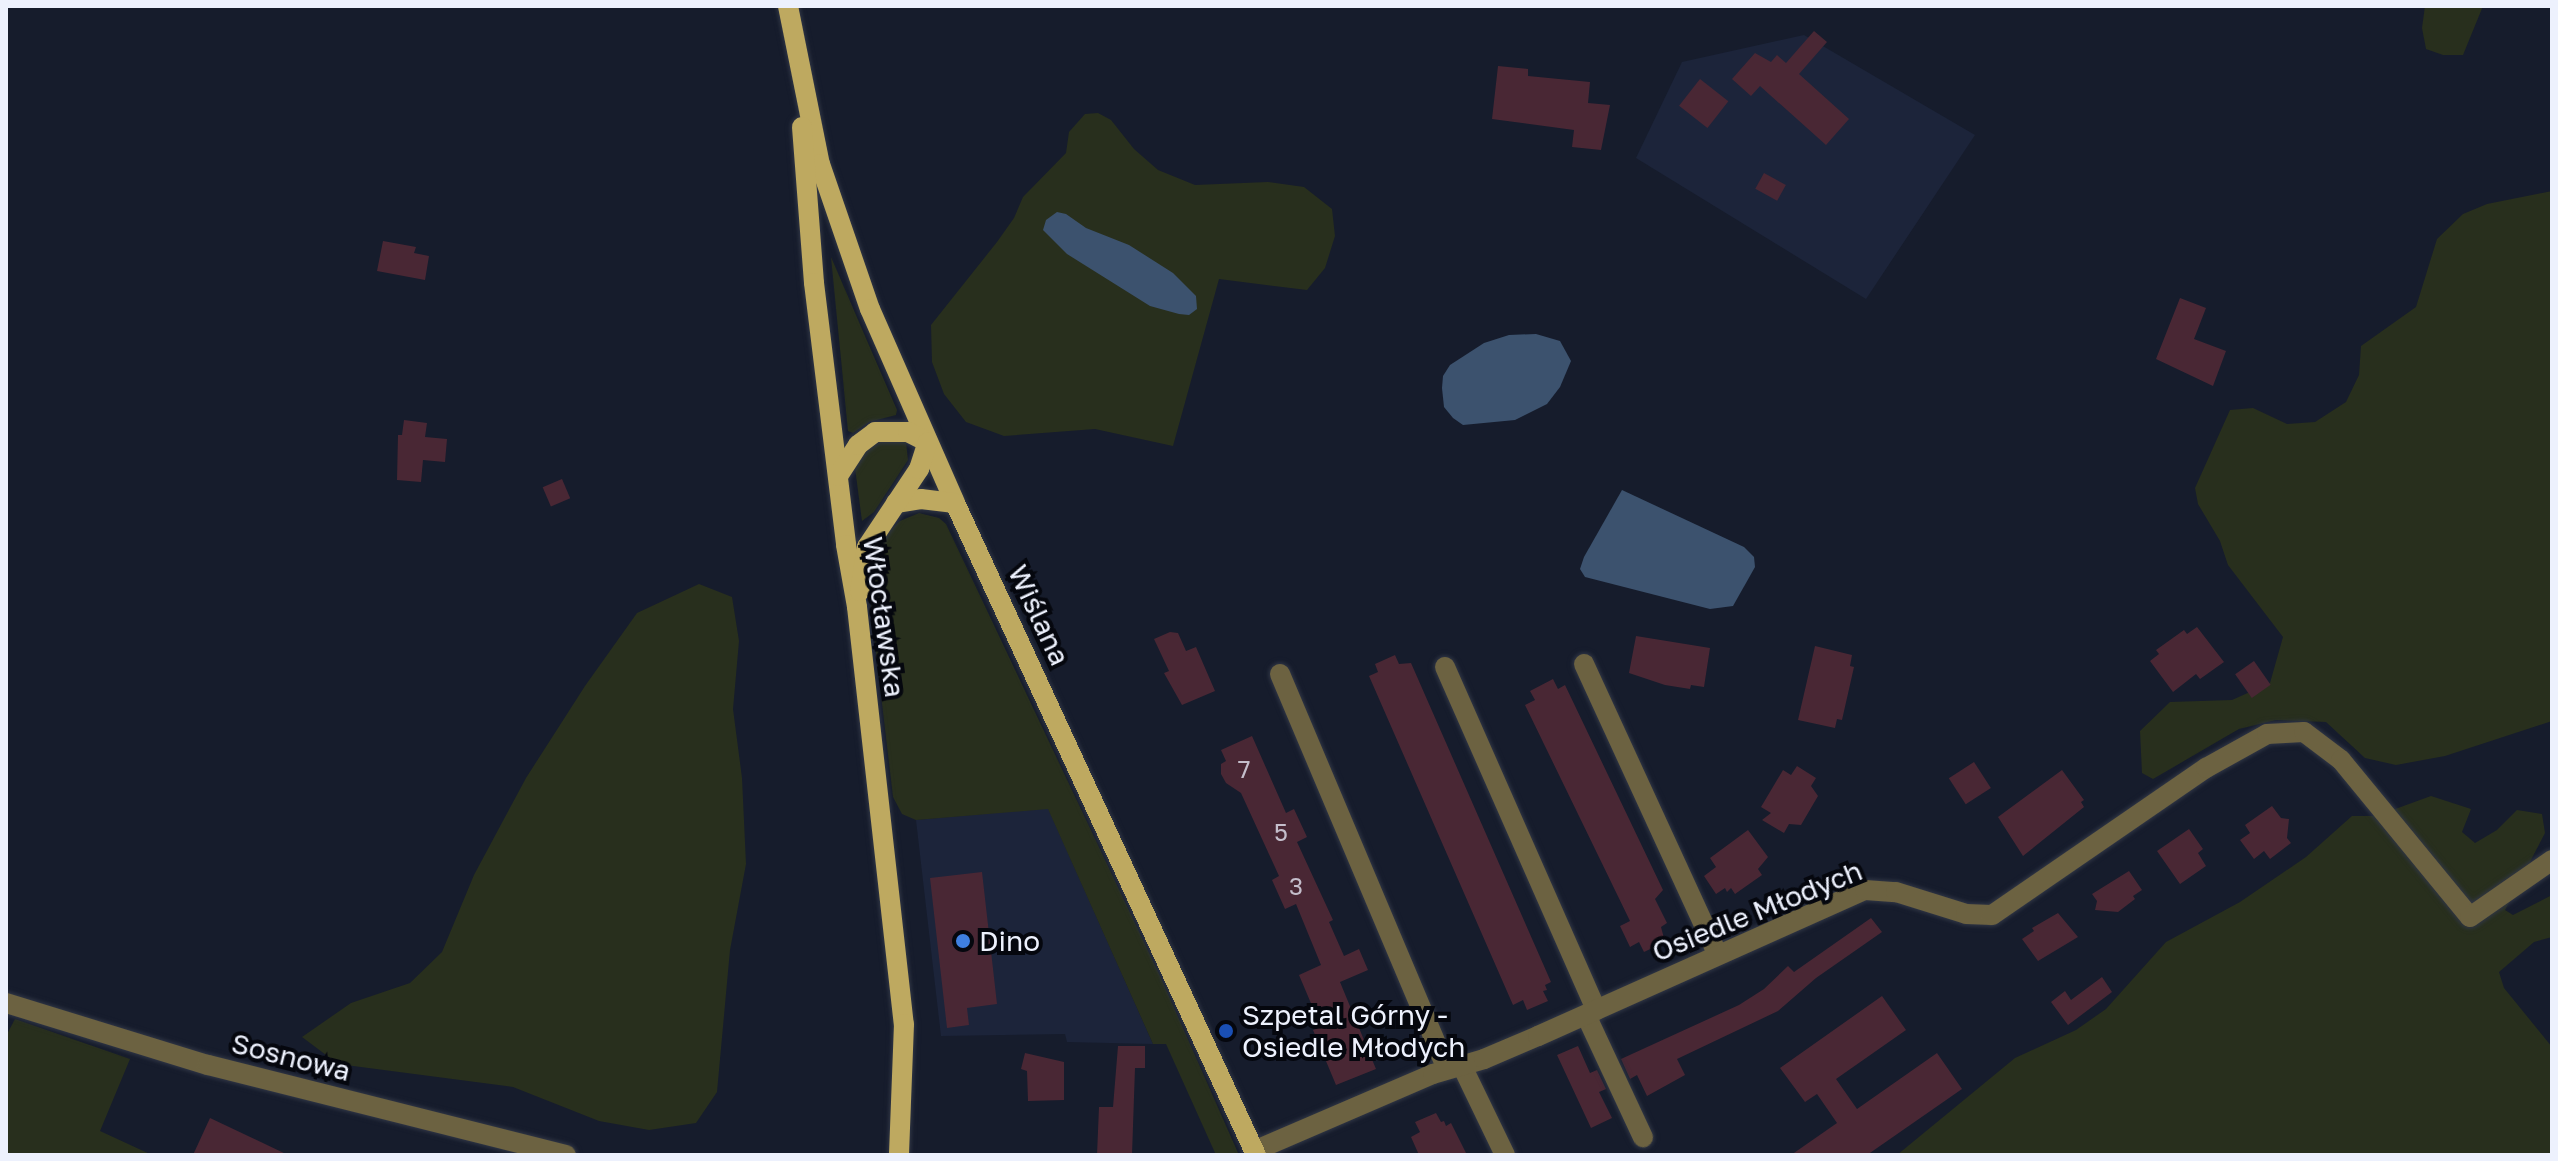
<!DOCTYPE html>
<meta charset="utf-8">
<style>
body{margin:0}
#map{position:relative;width:2558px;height:1161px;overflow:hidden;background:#161c2c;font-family:"Golos Text",sans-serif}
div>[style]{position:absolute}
.built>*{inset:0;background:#1c243a}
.green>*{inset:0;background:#282f1d}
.water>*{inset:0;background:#3c526e}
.building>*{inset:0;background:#492734;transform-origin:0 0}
.roads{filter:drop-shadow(0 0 2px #303645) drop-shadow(0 0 2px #303645)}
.minor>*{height:20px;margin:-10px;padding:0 10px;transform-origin:10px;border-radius:10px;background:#6c6241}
.major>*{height:20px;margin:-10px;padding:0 10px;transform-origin:10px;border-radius:10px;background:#bea960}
.dots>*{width:22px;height:22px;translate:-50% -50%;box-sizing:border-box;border:4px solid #05070e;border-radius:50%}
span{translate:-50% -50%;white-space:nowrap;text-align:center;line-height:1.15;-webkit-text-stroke:8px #05070e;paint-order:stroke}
.number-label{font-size:24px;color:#c4becb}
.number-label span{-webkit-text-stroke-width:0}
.street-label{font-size:28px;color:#edf1fd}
.poi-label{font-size:28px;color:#edf1fd}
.left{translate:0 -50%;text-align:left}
.frame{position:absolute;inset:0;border:8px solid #edf1fd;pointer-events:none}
</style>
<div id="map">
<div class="built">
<div style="clip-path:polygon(1804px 35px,1975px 135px,1866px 299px,1636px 158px,1682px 62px)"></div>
<div style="clip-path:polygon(1048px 808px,1153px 1044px,1067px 1042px,1065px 1034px,941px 1036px,916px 820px)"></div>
</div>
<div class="green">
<div style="clip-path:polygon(2425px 6px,2483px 6px,2463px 55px,2443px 55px,2426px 49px,2422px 28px)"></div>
<div style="clip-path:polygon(1098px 113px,1111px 120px,1134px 149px,1158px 170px,1195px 185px,1268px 182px,1304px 187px,1332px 209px,1335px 236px,1325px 268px,1307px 290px,1219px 279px,1173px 446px,1095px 429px,1004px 436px,966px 422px,944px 394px,932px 362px,931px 325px,997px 242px,1014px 218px,1023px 197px,1066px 153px,1069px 132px,1085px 114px)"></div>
<div style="clip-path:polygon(2552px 191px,2552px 721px,2445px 756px,2396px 765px,2365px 758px,2326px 722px,2276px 720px,2239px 729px,2153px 779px,2142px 773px,2140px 731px,2170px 702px,2232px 700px,2270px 683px,2283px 637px,2228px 565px,2220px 541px,2198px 504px,2195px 488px,2230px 410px,2253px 408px,2287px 424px,2315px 422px,2346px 402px,2359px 375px,2361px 346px,2416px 307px,2437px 239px,2463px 214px,2487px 204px)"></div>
<div style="clip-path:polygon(831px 257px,897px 410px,896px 415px,869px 422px,853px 433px,848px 431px)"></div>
<div style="clip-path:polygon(885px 439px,906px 442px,908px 460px,874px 512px,862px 521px,855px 468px,866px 451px)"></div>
<div style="clip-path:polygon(919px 513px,939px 518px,946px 524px,1160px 976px,1239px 1155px,1216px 1155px,1166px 1044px,1153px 1044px,1048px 809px,916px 820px,902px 814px,893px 797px,871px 610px,871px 575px,884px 536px,900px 521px)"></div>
<div style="clip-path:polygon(699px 584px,732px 597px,739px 641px,733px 709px,742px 778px,746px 864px,730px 950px,717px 1092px,696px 1123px,649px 1130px,599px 1121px,513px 1087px,338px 1064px,302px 1037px,351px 1003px,410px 983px,442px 952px,474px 875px,526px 778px,585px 686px,637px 613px)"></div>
<div style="clip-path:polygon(2431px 796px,2471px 809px,2462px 832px,2475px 843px,2497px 830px,2517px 810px,2542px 814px,2545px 833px,2505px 910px,2513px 915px,2552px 895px,2552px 937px,2534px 942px,2499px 972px,2504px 988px,2552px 1047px,2552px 1155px,1897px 1155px,2015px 1058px,2076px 1030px,2106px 1009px,2166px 942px,2240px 902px,2306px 857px,2352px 816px,2376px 816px)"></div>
<div style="clip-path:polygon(15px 1019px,130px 1059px,100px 1131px,152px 1155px,6px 1155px,6px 1036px)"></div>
</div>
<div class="water">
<div style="clip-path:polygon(1057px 212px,1066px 214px,1086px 228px,1129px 245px,1173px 273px,1196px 296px,1197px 309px,1189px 315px,1179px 314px,1150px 306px,1067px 254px,1043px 230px,1046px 220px)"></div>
<div style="clip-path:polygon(1536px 334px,1560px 341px,1571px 361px,1560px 387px,1547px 404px,1515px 420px,1463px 425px,1453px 418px,1444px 407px,1442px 388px,1443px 376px,1450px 365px,1484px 343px,1509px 335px)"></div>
<div style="clip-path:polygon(1622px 490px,1744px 547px,1754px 557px,1755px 567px,1733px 606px,1710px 609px,1585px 577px,1580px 569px,1584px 557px)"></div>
</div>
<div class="building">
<div style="clip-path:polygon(1814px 31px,1827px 42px,1799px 74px,1849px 119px,1826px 145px,1760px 86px,1751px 96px,1732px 79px,1755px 53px,1771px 62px,1777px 55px,1786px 63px)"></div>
<div style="clip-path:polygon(1498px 66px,1528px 69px,1528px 76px,1590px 82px,1588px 103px,1610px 105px,1601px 150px,1572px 147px,1574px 130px,1492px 119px)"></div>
<div style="left:1700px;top:79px;width:36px;height:34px;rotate:38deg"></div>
<div style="left:1764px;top:173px;width:25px;height:18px;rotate:29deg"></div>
<div style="clip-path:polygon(383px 241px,416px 247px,414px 253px,429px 256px,425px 280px,377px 271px)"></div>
<div style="clip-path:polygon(2180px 298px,2206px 308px,2194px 339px,2226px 351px,2213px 386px,2156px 359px)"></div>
<div style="clip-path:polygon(404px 420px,427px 423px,425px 437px,447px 439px,445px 462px,423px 460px,421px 482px,397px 480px,398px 435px,402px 435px)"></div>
<div style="left:562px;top:479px;width:21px;height:21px;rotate:67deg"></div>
<div style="clip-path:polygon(2197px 627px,2224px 662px,2200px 679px,2196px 674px,2173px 692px,2150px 661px,2159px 654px,2156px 650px,2184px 630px,2187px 634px)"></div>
<div style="clip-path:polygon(1170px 632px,1178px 633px,1186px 651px,1196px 647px,1215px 691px,1182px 705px,1164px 673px,1169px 671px,1154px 639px)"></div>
<div style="clip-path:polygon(1636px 636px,1710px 648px,1704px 687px,1691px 685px,1690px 689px,1665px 685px,1629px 673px)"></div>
<div style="clip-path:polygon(1815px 646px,1852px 655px,1850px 666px,1854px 667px,1842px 720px,1837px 719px,1835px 728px,1798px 720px)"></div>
<div style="clip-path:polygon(1395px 655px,1399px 664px,1411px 663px,1551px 982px,1545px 985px,1547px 990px,1543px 991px,1548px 1001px,1527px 1010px,1523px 1000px,1513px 1005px,1369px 676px,1378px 672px,1375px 664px)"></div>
<div style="left:2254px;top:661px;width:29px;height:23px;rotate:55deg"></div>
<div style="clip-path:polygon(1553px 679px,1558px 689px,1565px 685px,1663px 890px,1655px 899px,1667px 923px,1661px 927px,1665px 942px,1644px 952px,1639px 942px,1630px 947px,1620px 926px,1630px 921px,1525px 705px,1535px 700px,1530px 691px)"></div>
<div style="clip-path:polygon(1252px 736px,1286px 813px,1294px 809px,1307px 837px,1297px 842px,1333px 920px,1329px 922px,1344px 956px,1359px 949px,1368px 970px,1340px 982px,1376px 1069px,1336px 1085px,1313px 1030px,1321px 1027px,1299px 975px,1321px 965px,1296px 904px,1285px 909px,1272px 880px,1279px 876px,1241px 793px,1226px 783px,1221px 774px,1221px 764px,1226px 761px,1221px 750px)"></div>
<div style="left:1974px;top:762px;width:31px;height:30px;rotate:57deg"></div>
<div style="clip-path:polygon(1797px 766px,1816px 778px,1811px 786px,1818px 796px,1801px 825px,1789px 824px,1784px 833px,1762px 820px,1771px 813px,1761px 807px,1783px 770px,1791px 775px)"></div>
<div style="clip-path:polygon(2062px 770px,2084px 800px,2081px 802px,2084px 807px,2023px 856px,1998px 817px)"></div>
<div style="clip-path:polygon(2272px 806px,2281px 818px,2289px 819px,2287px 838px,2291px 843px,2270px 859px,2264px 851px,2254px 859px,2240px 840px,2250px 833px,2245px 825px)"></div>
<div style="clip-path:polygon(2189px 829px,2203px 849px,2198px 853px,2206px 866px,2180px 884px,2157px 851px)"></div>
<div style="clip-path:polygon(1748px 830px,1768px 857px,1758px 869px,1762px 875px,1735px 894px,1731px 888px,1727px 892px,1725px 888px,1716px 894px,1704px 876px,1716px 867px,1710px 858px)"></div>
<div style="clip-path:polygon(2129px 871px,2142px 890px,2133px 896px,2135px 899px,2118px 912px,2095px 910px,2097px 901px,2092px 894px)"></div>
<div style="clip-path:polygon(982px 872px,997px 1004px,967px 1008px,969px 1025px,947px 1028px,930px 878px)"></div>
<div style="clip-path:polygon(2058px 913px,2078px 937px,2038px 961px,2022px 939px,2034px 931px,2032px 928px)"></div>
<div style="clip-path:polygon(1871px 918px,1882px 932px,1816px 978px,1778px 1011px,1677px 1059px,1685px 1075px,1647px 1096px,1637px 1075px,1630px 1079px,1621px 1059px,1739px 1005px,1764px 989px,1788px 966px,1794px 972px)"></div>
<div style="clip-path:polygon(2102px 977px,2112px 992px,2068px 1025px,2051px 1002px,2065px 991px,2071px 1000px)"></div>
<div style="clip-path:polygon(1882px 996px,1906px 1030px,1836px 1079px,1857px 1109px,1937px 1053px,1962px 1089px,1867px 1155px,1791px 1155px,1837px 1123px,1817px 1094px,1805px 1102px,1780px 1068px)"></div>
<div style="clip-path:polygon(1118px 1046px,1145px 1046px,1145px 1068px,1135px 1068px,1132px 1155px,1097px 1155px,1099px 1107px,1113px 1107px)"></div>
<div style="clip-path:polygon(1578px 1046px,1590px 1073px,1597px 1070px,1606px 1089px,1599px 1092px,1612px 1118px,1591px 1128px,1557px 1055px)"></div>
<div style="clip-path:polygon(1025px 1053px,1064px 1062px,1064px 1100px,1028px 1101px,1027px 1071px,1021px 1069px)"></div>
<div style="clip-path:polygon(1436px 1113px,1441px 1122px,1444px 1121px,1446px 1126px,1451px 1123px,1467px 1155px,1419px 1155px,1411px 1137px,1420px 1132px,1415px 1122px)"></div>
<div style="clip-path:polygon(210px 1118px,288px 1155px,193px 1155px)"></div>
</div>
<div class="roads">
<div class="minor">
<div style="left:1584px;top:664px;width:320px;rotate:65.3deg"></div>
<div style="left:1445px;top:667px;width:375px;rotate:66.2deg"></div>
<div style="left:1280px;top:674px;width:429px;rotate:67.1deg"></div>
<div style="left:6px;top:1003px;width:211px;rotate:17.1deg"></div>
<div style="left:208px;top:1065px;width:369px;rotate:14.1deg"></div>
<div style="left:1586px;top:1015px;width:135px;rotate:65deg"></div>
<div style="left:1462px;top:1066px;width:99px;rotate:64.2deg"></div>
<div style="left:1254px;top:1151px;width:195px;rotate:-23.3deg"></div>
<div style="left:1433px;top:1074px;width:53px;rotate:-16.4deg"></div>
<div style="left:1484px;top:1059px;width:59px;rotate:-23.1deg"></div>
<div style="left:1538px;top:1036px;width:358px;rotate:-24.1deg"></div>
<div style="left:1865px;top:890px;width:31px;rotate:4deg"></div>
<div style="left:1896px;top:892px;width:73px;rotate:17.4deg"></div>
<div style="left:1966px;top:914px;width:26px;rotate:2deg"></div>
<div style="left:1992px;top:915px;width:260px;rotate:-34.5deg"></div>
<div style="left:2206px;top:768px;width:70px;rotate:-29.1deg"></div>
<div style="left:2267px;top:734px;width:37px;rotate:-3deg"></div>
<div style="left:2304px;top:732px;width:46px;rotate:37.1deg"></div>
<div style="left:2341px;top:760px;width:203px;rotate:50.6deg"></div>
<div style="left:2470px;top:917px;width:100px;rotate:-34.8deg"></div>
</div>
<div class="major">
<div style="left:788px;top:6px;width:161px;rotate:78.6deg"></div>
<div style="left:820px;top:164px;width:153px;rotate:71deg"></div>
<div style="left:870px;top:309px;width:212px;rotate:66.3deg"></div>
<div style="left:955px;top:503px;width:718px;rotate:65.22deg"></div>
<div style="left:802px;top:127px;width:156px;rotate:85.6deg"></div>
<div style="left:814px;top:283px;width:264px;rotate:83deg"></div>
<div style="left:846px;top:545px;width:63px;rotate:79.9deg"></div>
<div style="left:857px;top:607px;width:420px;rotate:83.6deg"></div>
<div style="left:904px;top:1024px;width:131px;rotate:92.2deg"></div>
<div style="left:838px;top:476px;width:37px;rotate:-57deg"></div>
<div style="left:858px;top:445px;width:21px;rotate:-37deg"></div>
<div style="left:875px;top:432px;width:33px"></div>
<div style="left:908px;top:432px;width:22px;rotate:27deg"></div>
<div style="left:896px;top:503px;width:25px;rotate:-9deg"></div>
<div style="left:921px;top:499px;width:34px;rotate:7deg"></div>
<div style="left:860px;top:591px;width:45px;rotate:-81deg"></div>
<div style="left:867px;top:547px;width:94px;rotate:-56.3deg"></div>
<div style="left:919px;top:469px;width:28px;rotate:-72deg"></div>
</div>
</div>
<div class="dots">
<div style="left:963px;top:941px;background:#3f7fe0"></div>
<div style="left:1226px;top:1031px;background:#1a4fb4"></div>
</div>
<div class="number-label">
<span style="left:1244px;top:769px">7</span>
<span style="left:1281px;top:832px">5</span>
<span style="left:1296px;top:886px">3</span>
</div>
<div class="street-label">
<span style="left:1039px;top:615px;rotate:65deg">Wiślana</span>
<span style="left:884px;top:617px;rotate:82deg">Włocławska</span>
<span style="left:1757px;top:911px;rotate:-22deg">Osiedle Młodych</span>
<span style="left:291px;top:1057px;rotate:14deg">Sosnowa</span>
</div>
<div class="poi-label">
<span class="left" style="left:979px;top:941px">Dino</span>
<span class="left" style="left:1242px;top:1031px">Szpetal Górny -<br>Osiedle Młodych</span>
</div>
<div class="frame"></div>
</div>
